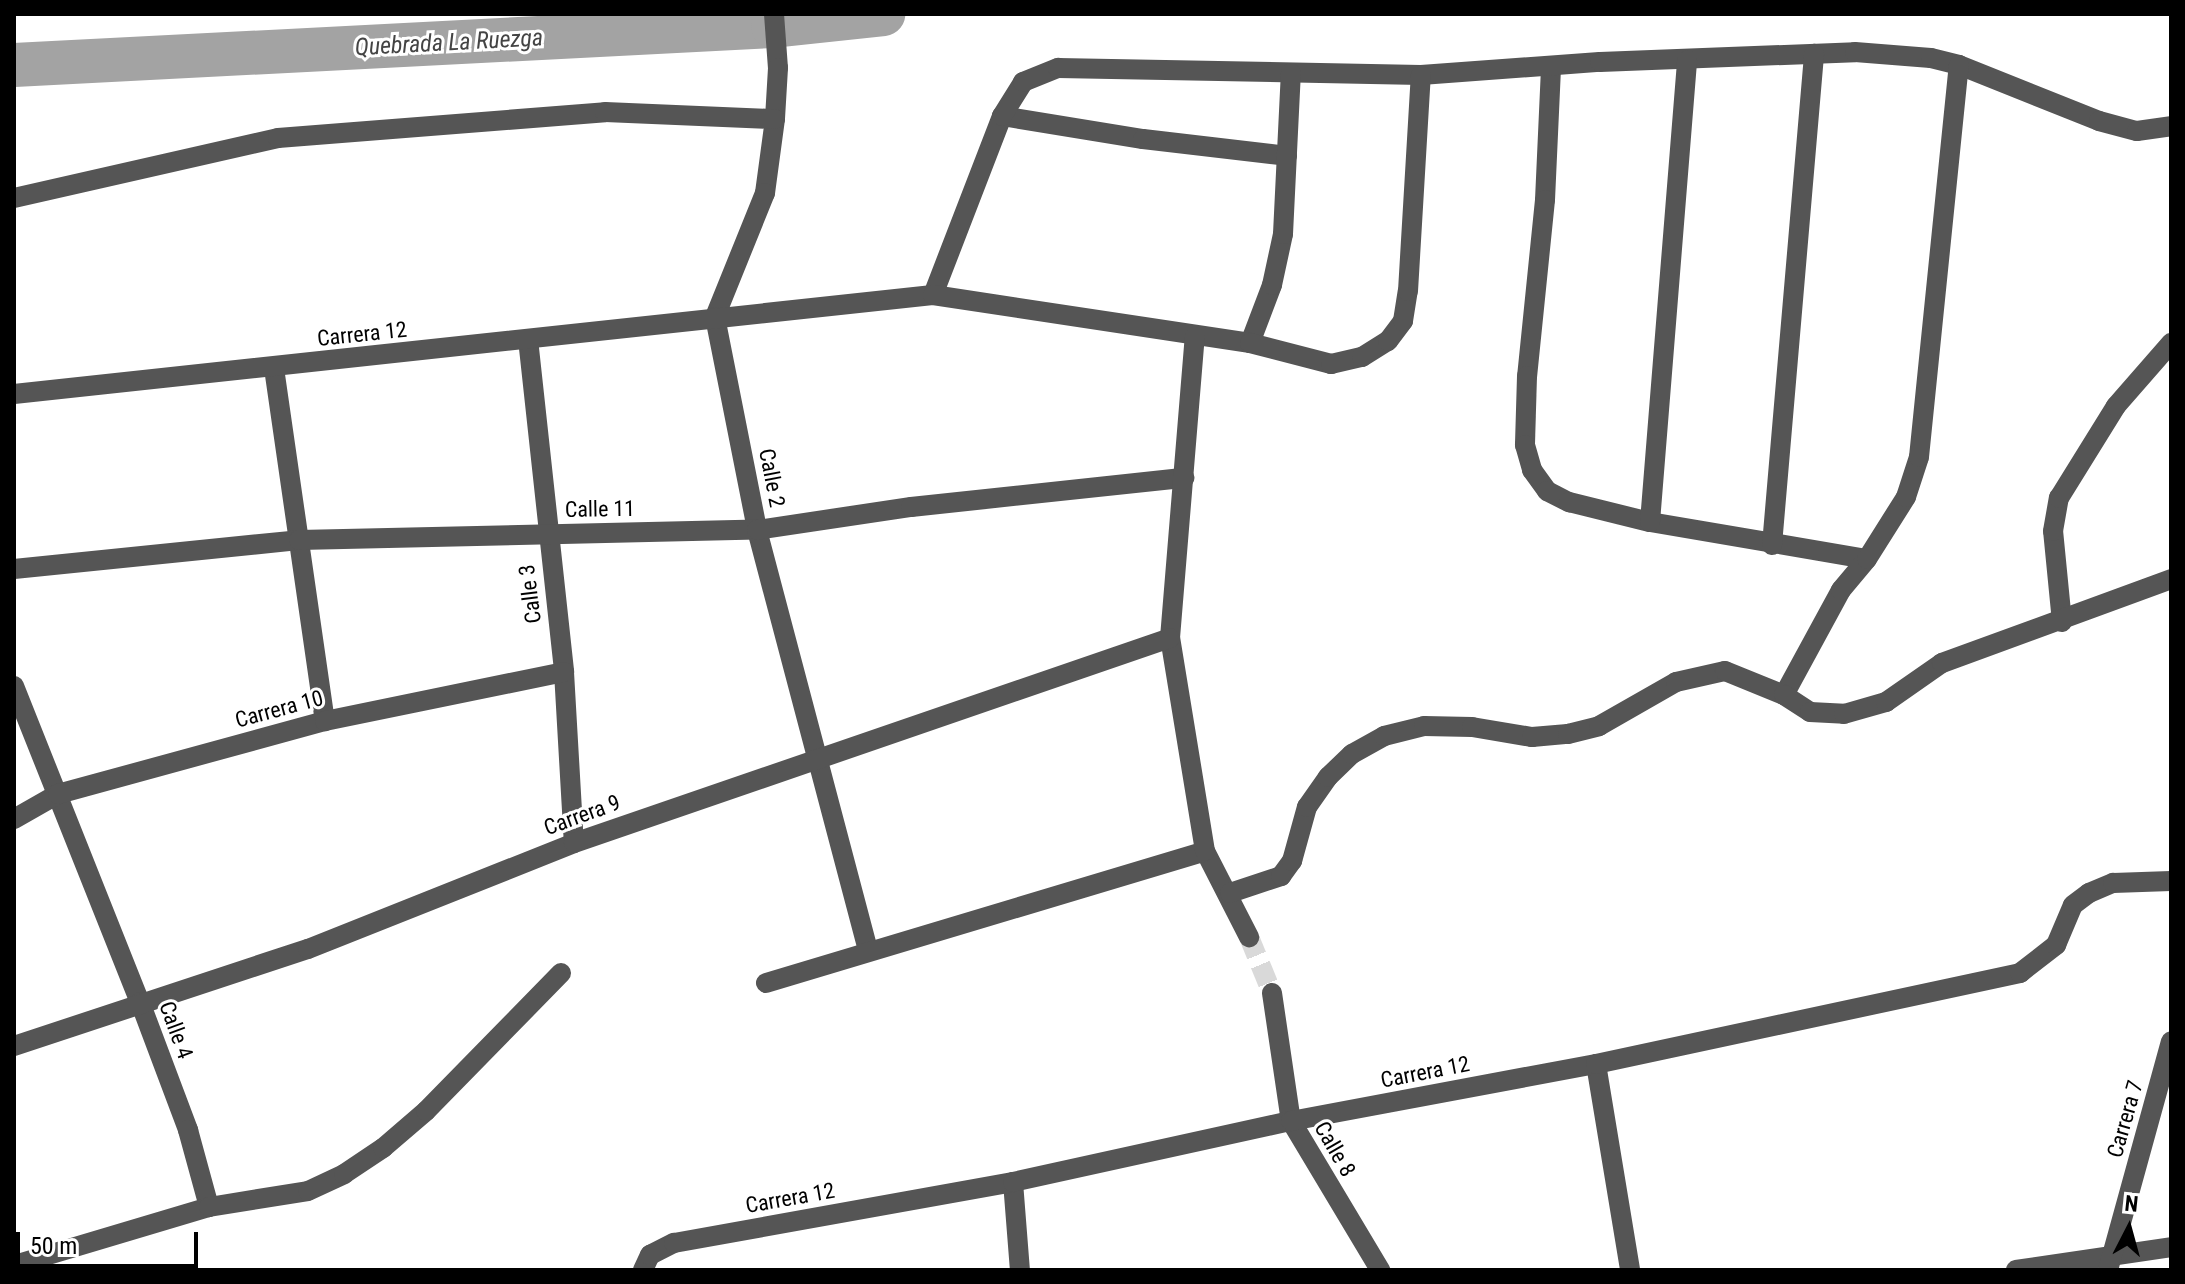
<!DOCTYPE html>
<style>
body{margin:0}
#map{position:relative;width:2185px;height:1284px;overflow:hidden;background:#fff;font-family:"Roboto Condensed",sans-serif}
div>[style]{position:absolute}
.river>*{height:44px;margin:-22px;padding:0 22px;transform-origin:22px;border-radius:22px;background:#a3a3a3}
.minor-tunnel>*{height:20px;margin-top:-10px;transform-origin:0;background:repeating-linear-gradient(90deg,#d9d9d9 0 20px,transparent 0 30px)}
.minor>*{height:20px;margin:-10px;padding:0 10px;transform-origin:10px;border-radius:10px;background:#555}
span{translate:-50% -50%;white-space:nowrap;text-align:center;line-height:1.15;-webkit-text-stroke:6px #fff;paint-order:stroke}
.street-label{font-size:22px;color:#000}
.water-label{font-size:24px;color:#444;font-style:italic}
.frame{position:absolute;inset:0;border:16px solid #000;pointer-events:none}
.north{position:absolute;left:2089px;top:1188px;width:80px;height:80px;-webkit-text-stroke:6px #fff;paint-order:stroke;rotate:6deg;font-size:22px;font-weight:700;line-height:32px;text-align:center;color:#000}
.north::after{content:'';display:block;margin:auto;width:28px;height:36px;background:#000;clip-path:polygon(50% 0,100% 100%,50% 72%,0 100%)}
.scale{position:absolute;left:16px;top:1232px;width:182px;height:36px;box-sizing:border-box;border:4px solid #000;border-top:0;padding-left:10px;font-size:24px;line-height:28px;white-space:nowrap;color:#000;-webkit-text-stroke:6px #fff;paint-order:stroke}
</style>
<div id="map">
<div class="river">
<div style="left:14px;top:65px;width:760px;rotate:-2.94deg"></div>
<div style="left:773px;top:26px;width:111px;rotate:-6.2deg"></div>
</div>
<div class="minor-tunnel">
<div style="left:1249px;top:937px;width:61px;rotate:67.7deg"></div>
</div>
<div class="minor">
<div style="left:774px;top:14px;width:54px;rotate:85.8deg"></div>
<div style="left:778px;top:68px;width:51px;rotate:93.4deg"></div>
<div style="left:775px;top:119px;width:75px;rotate:97.7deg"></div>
<div style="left:765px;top:193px;width:134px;rotate:112deg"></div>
<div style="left:715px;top:317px;width:217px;rotate:78.8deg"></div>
<div style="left:757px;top:530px;width:434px;rotate:75.2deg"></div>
<div style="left:1551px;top:68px;width:132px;rotate:92.6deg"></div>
<div style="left:1545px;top:200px;width:177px;rotate:95.8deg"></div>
<div style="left:1527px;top:376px;width:69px;rotate:91.7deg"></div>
<div style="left:1525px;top:445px;width:26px;rotate:74deg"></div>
<div style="left:1532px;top:470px;width:26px;rotate:54deg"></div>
<div style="left:1547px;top:491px;width:25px;rotate:27deg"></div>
<div style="left:1569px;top:502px;width:83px;rotate:13.9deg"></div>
<div style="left:1650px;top:522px;width:220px;rotate:9.7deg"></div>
<div style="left:1002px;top:116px;width:143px;rotate:9.3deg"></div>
<div style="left:1143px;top:139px;width:145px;rotate:6.7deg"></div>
<div style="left:14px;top:198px;width:271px;rotate:-12.8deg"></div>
<div style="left:278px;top:138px;width:328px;rotate:-4.5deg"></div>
<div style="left:605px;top:112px;width:170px;rotate:2.4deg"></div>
<div style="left:933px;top:295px;width:192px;rotate:-68.9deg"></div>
<div style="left:1002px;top:116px;width:40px;rotate:-58deg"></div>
<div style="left:1023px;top:82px;width:38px;rotate:-22deg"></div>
<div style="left:1058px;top:68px;width:363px;rotate:1.1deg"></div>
<div style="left:1421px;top:75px;width:179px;rotate:-4.2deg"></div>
<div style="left:1600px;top:62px;width:255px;rotate:-2.2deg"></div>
<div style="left:1855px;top:52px;width:76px;rotate:4.5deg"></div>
<div style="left:1931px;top:58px;width:29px;rotate:14deg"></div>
<div style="left:1959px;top:65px;width:151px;rotate:21.8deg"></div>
<div style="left:2099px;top:121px;width:39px;rotate:15deg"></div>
<div style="left:2137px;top:131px;width:34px;rotate:-8deg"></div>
<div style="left:528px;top:339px;width:335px;rotate:83.8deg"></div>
<div style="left:564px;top:672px;width:171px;rotate:86.7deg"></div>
<div style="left:1250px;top:343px;width:62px;rotate:-69.2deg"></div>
<div style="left:1272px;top:285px;width:52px;rotate:-77.8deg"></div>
<div style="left:1283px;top:234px;width:161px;rotate:-87.2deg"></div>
<div style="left:274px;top:368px;width:357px;rotate:81.8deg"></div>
<div style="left:14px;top:394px;width:924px;rotate:-6.15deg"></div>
<div style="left:933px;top:295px;width:321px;rotate:8.6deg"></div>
<div style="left:1250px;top:343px;width:84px;rotate:14.5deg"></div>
<div style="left:1331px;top:364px;width:32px;rotate:-13deg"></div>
<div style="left:1362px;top:357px;width:31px;rotate:-32deg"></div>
<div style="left:1388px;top:341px;width:25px;rotate:-53deg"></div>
<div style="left:1403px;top:321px;width:30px;rotate:-81deg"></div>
<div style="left:1408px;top:291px;width:216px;rotate:-86.6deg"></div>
<div style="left:1650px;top:522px;width:463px;rotate:-85.4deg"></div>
<div style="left:1772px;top:545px;width:493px;rotate:-85.1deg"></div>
<div style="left:14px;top:569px;width:286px;rotate:-5.8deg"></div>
<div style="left:299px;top:540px;width:458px;rotate:-1.3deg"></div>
<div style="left:757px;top:530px;width:156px;rotate:-8.5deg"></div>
<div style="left:911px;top:507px;width:275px;rotate:-6.1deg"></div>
<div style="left:2062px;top:622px;width:91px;rotate:-95.6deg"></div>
<div style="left:2053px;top:531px;width:34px;rotate:-80deg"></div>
<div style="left:2059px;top:498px;width:108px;rotate:-58.2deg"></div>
<div style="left:2116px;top:406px;width:84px;rotate:-48.9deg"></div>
<div style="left:14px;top:686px;width:340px;rotate:68.3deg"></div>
<div style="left:140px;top:1002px;width:137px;rotate:69.4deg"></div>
<div style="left:188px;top:1130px;width:80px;rotate:74.7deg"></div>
<div style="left:209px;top:1207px;width:203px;rotate:163.4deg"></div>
<div style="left:1784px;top:695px;width:119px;rotate:-61.5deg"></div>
<div style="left:1841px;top:590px;width:40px;rotate:-50deg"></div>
<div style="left:1867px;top:559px;width:73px;rotate:-57.8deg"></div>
<div style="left:1906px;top:497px;width:42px;rotate:-72deg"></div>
<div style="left:1919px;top:457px;width:394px;rotate:-84.2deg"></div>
<div style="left:14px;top:819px;width:51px;rotate:-29.6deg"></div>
<div style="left:58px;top:794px;width:277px;rotate:-15.3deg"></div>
<div style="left:325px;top:721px;width:244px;rotate:-11.6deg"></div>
<div style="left:1205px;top:851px;width:97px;rotate:62.9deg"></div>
<div style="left:1230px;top:893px;width:54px;rotate:-18.4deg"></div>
<div style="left:1281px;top:876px;width:19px;rotate:-54deg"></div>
<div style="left:1292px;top:861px;width:56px;rotate:-74.5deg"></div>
<div style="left:1307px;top:807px;width:37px;rotate:-55deg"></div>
<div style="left:1328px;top:777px;width:33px;rotate:-44deg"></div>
<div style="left:1352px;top:754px;width:37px;rotate:-29deg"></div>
<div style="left:1384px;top:736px;width:41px;rotate:-14deg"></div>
<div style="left:1424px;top:726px;width:48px;rotate:1.2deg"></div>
<div style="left:1472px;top:727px;width:61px;rotate:9.5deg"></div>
<div style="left:1532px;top:737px;width:36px;rotate:-5deg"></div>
<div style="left:1568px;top:734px;width:32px;rotate:-14deg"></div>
<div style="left:1599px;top:726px;width:89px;rotate:-29.7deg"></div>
<div style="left:1676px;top:682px;width:50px;rotate:-12.7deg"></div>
<div style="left:1725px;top:671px;width:64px;rotate:22.1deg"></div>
<div style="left:1784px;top:695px;width:31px;rotate:33deg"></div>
<div style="left:1810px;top:712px;width:34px;rotate:3deg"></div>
<div style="left:1844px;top:714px;width:44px;rotate:-15.9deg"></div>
<div style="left:1886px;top:702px;width:68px;rotate:-34.9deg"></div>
<div style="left:1942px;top:663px;width:244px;rotate:-20.1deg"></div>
<div style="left:766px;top:983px;width:458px;rotate:-16.7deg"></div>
<div style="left:1205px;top:851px;width:216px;rotate:-99.3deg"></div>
<div style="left:1170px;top:638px;width:302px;rotate:-85.3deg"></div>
<div style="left:1272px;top:993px;width:129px;rotate:81.6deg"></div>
<div style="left:1291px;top:1121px;width:174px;rotate:59.1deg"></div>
<div style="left:14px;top:1046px;width:310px;rotate:-18.3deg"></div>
<div style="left:308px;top:949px;width:286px;rotate:-21.7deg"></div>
<div style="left:574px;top:843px;width:630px;rotate:-18.98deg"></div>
<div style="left:1596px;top:1064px;width:209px;rotate:80.6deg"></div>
<div style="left:1013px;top:1182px;width:88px;rotate:85.5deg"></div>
<div style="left:209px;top:1207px;width:100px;rotate:-9.2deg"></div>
<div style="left:308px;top:1191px;width:40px;rotate:-25deg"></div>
<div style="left:344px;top:1174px;width:47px;rotate:-33.7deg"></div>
<div style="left:383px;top:1148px;width:57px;rotate:-40.7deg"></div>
<div style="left:426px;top:1111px;width:193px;rotate:-45.6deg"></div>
<div style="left:643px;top:1270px;width:17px;rotate:-65deg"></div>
<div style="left:650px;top:1255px;width:27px;rotate:-27deg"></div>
<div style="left:674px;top:1243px;width:344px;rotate:-10.2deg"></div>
<div style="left:1013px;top:1182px;width:285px;rotate:-12.4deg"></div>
<div style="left:1291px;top:1121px;width:310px;rotate:-10.6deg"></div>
<div style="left:1596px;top:1064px;width:434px;rotate:-12.1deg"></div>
<div style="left:2020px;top:973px;width:46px;rotate:-37.9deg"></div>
<div style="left:2056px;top:945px;width:43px;rotate:-67deg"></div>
<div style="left:2073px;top:905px;width:20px;rotate:-37deg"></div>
<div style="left:2089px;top:893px;width:26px;rotate:-23deg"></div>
<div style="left:2113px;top:883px;width:58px;rotate:-2deg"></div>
<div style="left:2016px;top:1270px;width:157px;rotate:-8.4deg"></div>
<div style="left:2108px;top:1270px;width:237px;rotate:-74.6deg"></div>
</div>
<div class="street-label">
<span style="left:362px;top:334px;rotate:-6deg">Carrera 12</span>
<span style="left:772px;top:478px;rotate:79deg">Calle 2</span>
<span style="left:600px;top:509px;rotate:-1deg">Calle 11</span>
<span style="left:530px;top:594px;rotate:-97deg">Calle 3</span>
<span style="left:279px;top:709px;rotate:-15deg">Carrera 10</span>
<span style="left:582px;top:815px;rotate:-20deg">Carrera 9</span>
<span style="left:176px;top:1030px;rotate:70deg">Calle 4</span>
<span style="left:1425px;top:1072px;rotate:-11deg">Carrera 12</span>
<span style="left:2125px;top:1119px;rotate:-74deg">Carrera 7</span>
<span style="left:1335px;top:1149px;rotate:60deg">Calle 8</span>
<span style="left:790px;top:1198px;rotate:-10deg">Carrera 12</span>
</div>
<div class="water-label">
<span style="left:449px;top:43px;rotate:-3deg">Quebrada La Ruezga</span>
</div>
<div class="frame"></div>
<div class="north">N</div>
<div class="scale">50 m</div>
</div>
